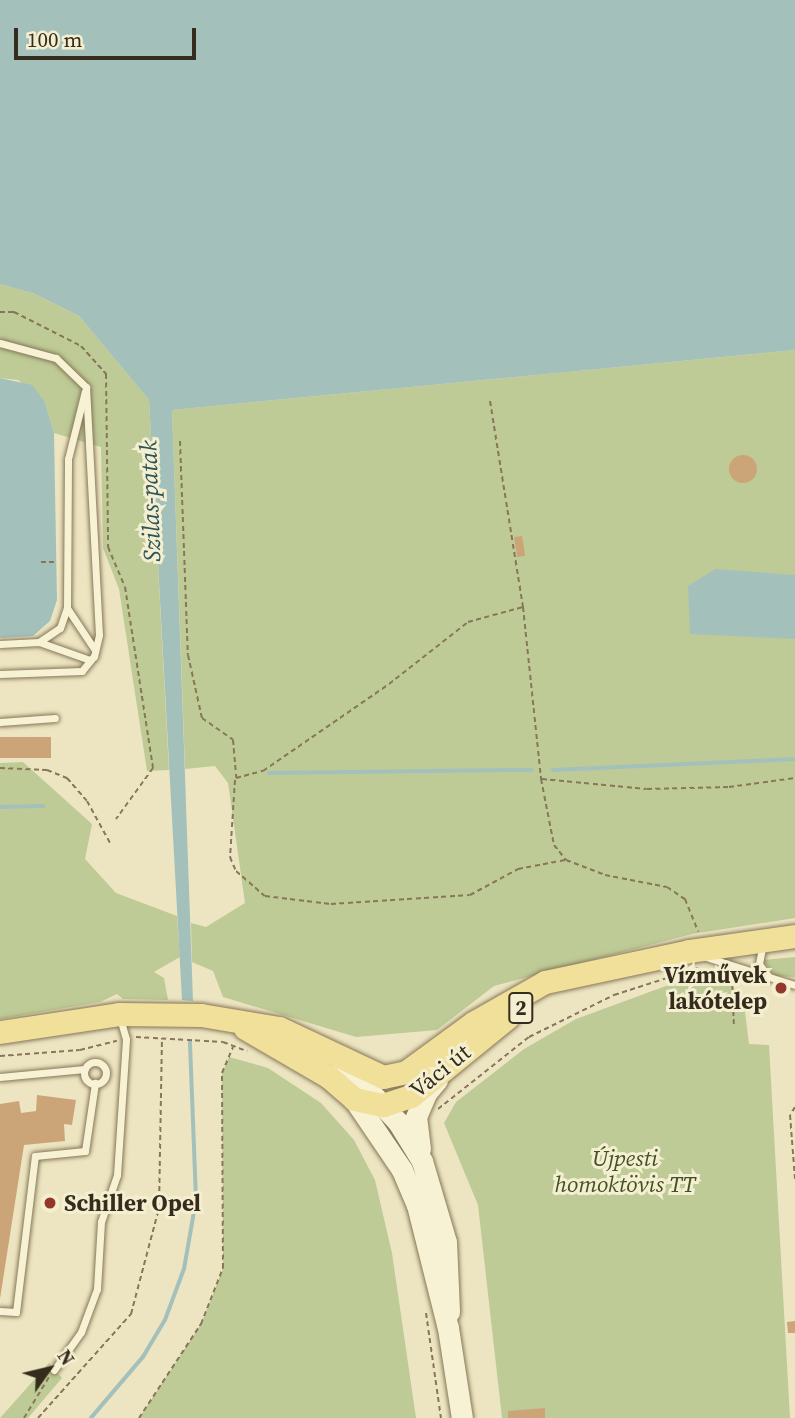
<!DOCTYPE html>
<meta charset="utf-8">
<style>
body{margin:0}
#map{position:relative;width:795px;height:1418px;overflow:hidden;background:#ede5c1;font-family:"Source Serif 4",serif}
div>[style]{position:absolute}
.green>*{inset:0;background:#becb96}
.water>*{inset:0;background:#a4c0bb}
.stream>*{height:3.5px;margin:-1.75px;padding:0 1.75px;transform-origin:1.75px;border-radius:1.75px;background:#a4c0bb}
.building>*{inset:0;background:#cba578;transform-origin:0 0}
.round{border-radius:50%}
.path>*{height:2px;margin-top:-1px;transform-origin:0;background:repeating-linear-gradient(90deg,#867759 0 5px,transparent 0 8.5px)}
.roads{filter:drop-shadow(0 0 2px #867759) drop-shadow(0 0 2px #867759)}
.service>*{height:7px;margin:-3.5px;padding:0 3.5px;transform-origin:3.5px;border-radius:3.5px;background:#f8f2d4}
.service>.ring{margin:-3.5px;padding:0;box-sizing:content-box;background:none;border:7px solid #f8f2d4;border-radius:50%}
.secondary>*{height:21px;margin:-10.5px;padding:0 10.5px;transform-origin:10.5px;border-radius:10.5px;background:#f8f2d4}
.primary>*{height:23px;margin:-11.5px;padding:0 11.5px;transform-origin:11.5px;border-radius:11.5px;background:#f0e099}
.dots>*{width:19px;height:19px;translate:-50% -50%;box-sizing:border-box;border:4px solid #f5efd1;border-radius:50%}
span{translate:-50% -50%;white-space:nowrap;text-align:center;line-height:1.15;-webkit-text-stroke:6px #f5efd1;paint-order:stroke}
.shield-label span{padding:2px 5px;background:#f5efd1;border:2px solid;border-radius:5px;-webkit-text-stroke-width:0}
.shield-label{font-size:21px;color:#362c1d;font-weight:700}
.poi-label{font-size:23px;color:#362c1d;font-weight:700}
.right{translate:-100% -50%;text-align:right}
.left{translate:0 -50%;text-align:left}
.street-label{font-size:23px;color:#362c1d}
.park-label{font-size:23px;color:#415224;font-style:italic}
.water-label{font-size:24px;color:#2d5356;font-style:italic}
.north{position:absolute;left:14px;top:1334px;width:70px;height:70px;-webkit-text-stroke:5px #f5efd1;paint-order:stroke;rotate:56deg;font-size:19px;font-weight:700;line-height:28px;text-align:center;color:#362c1d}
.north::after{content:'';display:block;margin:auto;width:24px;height:32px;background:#362c1d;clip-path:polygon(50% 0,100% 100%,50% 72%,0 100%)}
.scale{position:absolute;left:14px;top:28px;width:182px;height:32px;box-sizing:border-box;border:4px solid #362c1d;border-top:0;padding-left:9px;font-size:21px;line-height:24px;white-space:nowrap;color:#362c1d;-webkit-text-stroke:5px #f5efd1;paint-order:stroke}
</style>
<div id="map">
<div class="green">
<div style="clip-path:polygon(0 284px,35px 294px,79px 316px,149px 400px,169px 770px,147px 771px,119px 589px,103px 548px,101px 447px,54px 433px,45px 402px,18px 380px,0 378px)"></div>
<div style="clip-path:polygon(795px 350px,795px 918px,692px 934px,494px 986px,437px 1030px,356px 1037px,223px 997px,213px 971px,192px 962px,191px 923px,206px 927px,245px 903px,228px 783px,215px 766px,185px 769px,172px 410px)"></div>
<div style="clip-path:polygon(23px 762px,92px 824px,85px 859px,116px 893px,177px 916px,180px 957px,154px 972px,164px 978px,168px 1000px,123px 999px,117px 994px,100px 1002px,0 1019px,0 763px)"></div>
<div style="clip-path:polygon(795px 957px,795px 977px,775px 976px,763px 960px)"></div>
<div style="clip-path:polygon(712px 969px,743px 996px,749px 1044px,769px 1045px,790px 1418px,502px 1418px,478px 1205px,444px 1123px,456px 1102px,524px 1049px,576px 1019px)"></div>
<div style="clip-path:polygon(229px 1057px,268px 1068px,321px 1103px,354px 1140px,375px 1180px,392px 1253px,416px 1418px,139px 1418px,201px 1324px,223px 1268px,222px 1073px)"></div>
<div style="clip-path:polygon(49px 1363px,62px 1378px,28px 1418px,0 1418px)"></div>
</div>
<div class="water">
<div style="clip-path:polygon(0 0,795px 0,795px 350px,172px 410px,193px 1001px,182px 1000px,149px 400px,79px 316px,35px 294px,0 284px)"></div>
<div style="clip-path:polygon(0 378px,32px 385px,45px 402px,54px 433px,57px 600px,50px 621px,33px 636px,0 638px)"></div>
<div style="clip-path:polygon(715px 569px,795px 575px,795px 639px,690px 634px,688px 586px)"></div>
</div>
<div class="stream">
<div style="left:553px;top:770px;width:242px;rotate:-2.6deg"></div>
<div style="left:269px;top:773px;width:263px;rotate:-0.7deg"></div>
<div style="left:0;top:807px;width:43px;rotate:-1.3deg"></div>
<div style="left:91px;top:1418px;width:80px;rotate:-49.6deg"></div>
<div style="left:143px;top:1357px;width:43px;rotate:-59.3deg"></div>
<div style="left:165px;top:1320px;width:54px;rotate:-69.6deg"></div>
<div style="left:184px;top:1269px;width:70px;rotate:-80.1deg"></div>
<div style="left:196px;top:1200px;width:157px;rotate:-92.2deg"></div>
</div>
<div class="building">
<div class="round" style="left:729px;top:455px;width:28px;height:28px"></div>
<div style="left:522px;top:536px;width:20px;height:8px;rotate:81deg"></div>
<div style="left:51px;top:737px;width:21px;height:51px;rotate:90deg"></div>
<div style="clip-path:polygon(37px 1095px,76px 1100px,72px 1125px,64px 1124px,65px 1141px,24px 1145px,0 1299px,0 1104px,19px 1101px,21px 1113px,36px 1111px)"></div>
<div style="clip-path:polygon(795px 1321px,795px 1333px,788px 1333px,787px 1322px)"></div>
<div style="clip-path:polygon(545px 1408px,545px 1418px,508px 1418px,508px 1411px)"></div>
</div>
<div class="path">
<div style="left:0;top:312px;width:14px"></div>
<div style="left:14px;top:312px;width:75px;rotate:26.9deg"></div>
<div style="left:81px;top:346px;width:38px;rotate:48deg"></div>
<div style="left:106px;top:374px;width:173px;rotate:89.3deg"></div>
<div style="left:108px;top:547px;width:43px;rotate:67deg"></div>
<div style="left:125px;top:587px;width:183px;rotate:81.2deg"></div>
<div style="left:153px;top:768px;width:63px;rotate:126deg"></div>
<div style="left:490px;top:401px;width:209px;rotate:80.9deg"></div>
<div style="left:523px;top:607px;width:173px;rotate:84deg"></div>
<div style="left:541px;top:779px;width:67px;rotate:78.9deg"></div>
<div style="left:554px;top:845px;width:19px;rotate:51deg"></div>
<div style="left:566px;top:860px;width:42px;rotate:21deg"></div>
<div style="left:605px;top:875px;width:63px;rotate:11deg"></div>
<div style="left:667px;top:887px;width:22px;rotate:34deg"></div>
<div style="left:685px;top:899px;width:35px;rotate:68deg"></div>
<div style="left:180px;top:441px;width:214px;rotate:87.9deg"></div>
<div style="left:188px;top:655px;width:65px;rotate:77.5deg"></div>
<div style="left:202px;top:718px;width:38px;rotate:35deg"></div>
<div style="left:233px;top:740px;width:38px;rotate:85deg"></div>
<div style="left:236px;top:778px;width:28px;rotate:-15deg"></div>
<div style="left:263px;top:771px;width:153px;rotate:-34.6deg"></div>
<div style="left:389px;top:684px;width:100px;rotate:-38.1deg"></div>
<div style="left:468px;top:622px;width:57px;rotate:-15.3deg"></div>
<div style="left:41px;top:562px;width:15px"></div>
<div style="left:0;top:768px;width:47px;rotate:2.4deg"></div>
<div style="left:47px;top:770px;width:22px;rotate:22deg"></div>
<div style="left:67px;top:778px;width:30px;rotate:49deg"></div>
<div style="left:87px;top:801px;width:48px;rotate:61.3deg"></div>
<div style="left:542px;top:779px;width:105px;rotate:5.4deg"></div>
<div style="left:647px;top:789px;width:82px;rotate:-1.4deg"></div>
<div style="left:729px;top:787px;width:67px;rotate:-7.8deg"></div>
<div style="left:235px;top:780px;width:77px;rotate:93.7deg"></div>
<div style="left:230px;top:857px;width:15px;rotate:67deg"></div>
<div style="left:236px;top:871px;width:38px;rotate:41deg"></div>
<div style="left:265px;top:896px;width:66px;rotate:6.9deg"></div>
<div style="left:331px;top:904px;width:139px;rotate:-3.7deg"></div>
<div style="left:470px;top:895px;width:55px;rotate:-28.4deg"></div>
<div style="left:518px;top:869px;width:48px;rotate:-10.8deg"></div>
<div style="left:732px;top:977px;width:51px;rotate:87.8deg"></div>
<div style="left:136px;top:1037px;width:87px;rotate:3.3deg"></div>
<div style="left:223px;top:1042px;width:26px;rotate:21deg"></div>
<div style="left:0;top:1056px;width:80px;rotate:-4.3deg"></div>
<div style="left:80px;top:1050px;width:38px;rotate:-14deg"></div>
<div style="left:795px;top:1107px;width:9px;rotate:122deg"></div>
<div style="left:790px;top:1115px;width:64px;rotate:85.5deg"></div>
<div style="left:438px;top:1109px;width:116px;rotate:-38.4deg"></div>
<div style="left:529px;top:1037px;width:95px;rotate:-26.3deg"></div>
<div style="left:614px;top:995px;width:88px;rotate:-17.8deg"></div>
<div style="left:426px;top:1313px;width:106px;rotate:81.9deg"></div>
<div style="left:24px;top:1418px;width:48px;rotate:-58.6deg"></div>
<div style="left:38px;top:1418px;width:140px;rotate:-48.2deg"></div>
<div style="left:131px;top:1314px;width:110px;rotate:-75.2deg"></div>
<div style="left:159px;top:1208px;width:169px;rotate:-89deg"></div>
<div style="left:139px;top:1418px;width:113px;rotate:-56.6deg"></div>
<div style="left:201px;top:1324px;width:60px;rotate:-68.6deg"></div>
<div style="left:223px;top:1268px;width:195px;rotate:-90.3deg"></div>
<div style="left:222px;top:1073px;width:28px;rotate:-67deg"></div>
</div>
<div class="roads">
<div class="service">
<div style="left:0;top:343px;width:58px;rotate:15deg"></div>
<div style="left:56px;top:358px;width:42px;rotate:44deg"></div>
<div style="left:86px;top:387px;width:248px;rotate:87deg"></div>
<div style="left:99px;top:635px;width:22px;rotate:103deg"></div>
<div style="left:94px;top:656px;width:19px;rotate:129deg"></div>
<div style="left:82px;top:671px;width:82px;rotate:177.9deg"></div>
<div style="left:67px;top:608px;width:50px;rotate:56.3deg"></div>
<div style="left:39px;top:642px;width:54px;rotate:19.4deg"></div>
<div style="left:0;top:644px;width:39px;rotate:-3deg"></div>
<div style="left:39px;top:642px;width:25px;rotate:-34deg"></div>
<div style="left:60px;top:628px;width:21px;rotate:-71deg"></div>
<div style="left:67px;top:608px;width:149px;rotate:-89.6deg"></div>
<div style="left:68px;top:459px;width:70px;rotate:-76deg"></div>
<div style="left:0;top:722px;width:55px;rotate:-4.2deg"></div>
<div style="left:763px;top:943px;width:21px;rotate:101deg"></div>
<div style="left:759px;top:964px;width:15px;rotate:53deg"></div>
<div style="left:706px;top:957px;width:93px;rotate:17.5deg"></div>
<div class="ring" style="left:84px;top:1062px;width:15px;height:15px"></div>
<div style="left:0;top:1077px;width:85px;rotate:-5.4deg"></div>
<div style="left:0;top:1311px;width:16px;rotate:4deg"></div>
<div style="left:16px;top:1312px;width:157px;rotate:-83.1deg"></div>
<div style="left:35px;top:1156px;width:50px;rotate:-5.7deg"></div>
<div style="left:85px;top:1151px;width:69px;rotate:-81.6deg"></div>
<div style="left:54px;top:1370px;width:47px;rotate:-54.6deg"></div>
<div style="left:81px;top:1332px;width:46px;rotate:-69.6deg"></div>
<div style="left:97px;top:1289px;width:67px;rotate:-86.6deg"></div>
<div style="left:101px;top:1222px;width:50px;rotate:-71.2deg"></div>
<div style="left:117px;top:1175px;width:136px;rotate:-86.2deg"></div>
<div style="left:126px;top:1039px;width:22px;rotate:-106deg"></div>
</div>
<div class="secondary">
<div style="left:340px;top:1059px;width:86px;rotate:47.4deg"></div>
<div style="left:398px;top:1122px;width:46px;rotate:58.4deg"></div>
<div style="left:422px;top:1161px;width:84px;rotate:73.5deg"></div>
<div style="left:446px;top:1242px;width:70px;rotate:87.5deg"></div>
<div style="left:354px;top:1099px;width:86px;rotate:55.9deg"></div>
<div style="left:402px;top:1170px;width:38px;rotate:67deg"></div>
<div style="left:417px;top:1205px;width:127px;rotate:75.9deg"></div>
<div style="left:448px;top:1328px;width:91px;rotate:81.2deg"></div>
<div style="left:420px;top:1149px;width:32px;rotate:-97deg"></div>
<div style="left:416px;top:1117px;width:26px;rotate:-67deg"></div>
<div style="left:426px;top:1093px;width:17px;rotate:-50deg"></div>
</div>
<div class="primary">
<div style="left:245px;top:1028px;width:97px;rotate:30.3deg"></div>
<div style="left:329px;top:1077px;width:33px;rotate:41deg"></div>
<div style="left:354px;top:1099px;width:30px;rotate:12deg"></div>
<div style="left:383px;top:1105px;width:29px;rotate:-18deg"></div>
<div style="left:411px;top:1096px;width:125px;rotate:-39.2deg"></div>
<div style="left:0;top:1032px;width:120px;rotate:-8.6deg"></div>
<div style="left:119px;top:1014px;width:82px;rotate:0.7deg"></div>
<div style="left:201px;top:1015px;width:79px;rotate:9.5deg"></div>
<div style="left:279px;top:1028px;width:115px;rotate:25.2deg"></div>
<div style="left:383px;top:1077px;width:24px;rotate:-12deg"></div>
<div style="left:406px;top:1072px;width:83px;rotate:-36.2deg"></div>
<div style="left:473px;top:1023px;width:83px;rotate:-29.7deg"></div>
<div style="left:545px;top:982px;width:147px;rotate:-12.1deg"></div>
<div style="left:689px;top:951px;width:107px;rotate:-8.1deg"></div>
</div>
</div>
<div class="dots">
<div style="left:781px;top:988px;background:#94372a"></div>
<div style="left:50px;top:1203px;background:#94372a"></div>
</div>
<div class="shield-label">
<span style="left:521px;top:1008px">2</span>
</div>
<div class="poi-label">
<span class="right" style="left:767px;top:988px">Vízművek<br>lakótelep</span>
<span class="left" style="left:64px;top:1203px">Schiller Opel</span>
</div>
<div class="street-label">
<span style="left:440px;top:1071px;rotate:-39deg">Váci út</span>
</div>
<div class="park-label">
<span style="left:625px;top:1171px">Újpesti<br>homoktövis TT</span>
</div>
<div class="water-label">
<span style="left:150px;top:501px;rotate:-92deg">Szilas-patak</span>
</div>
<div class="north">N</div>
<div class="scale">100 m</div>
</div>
